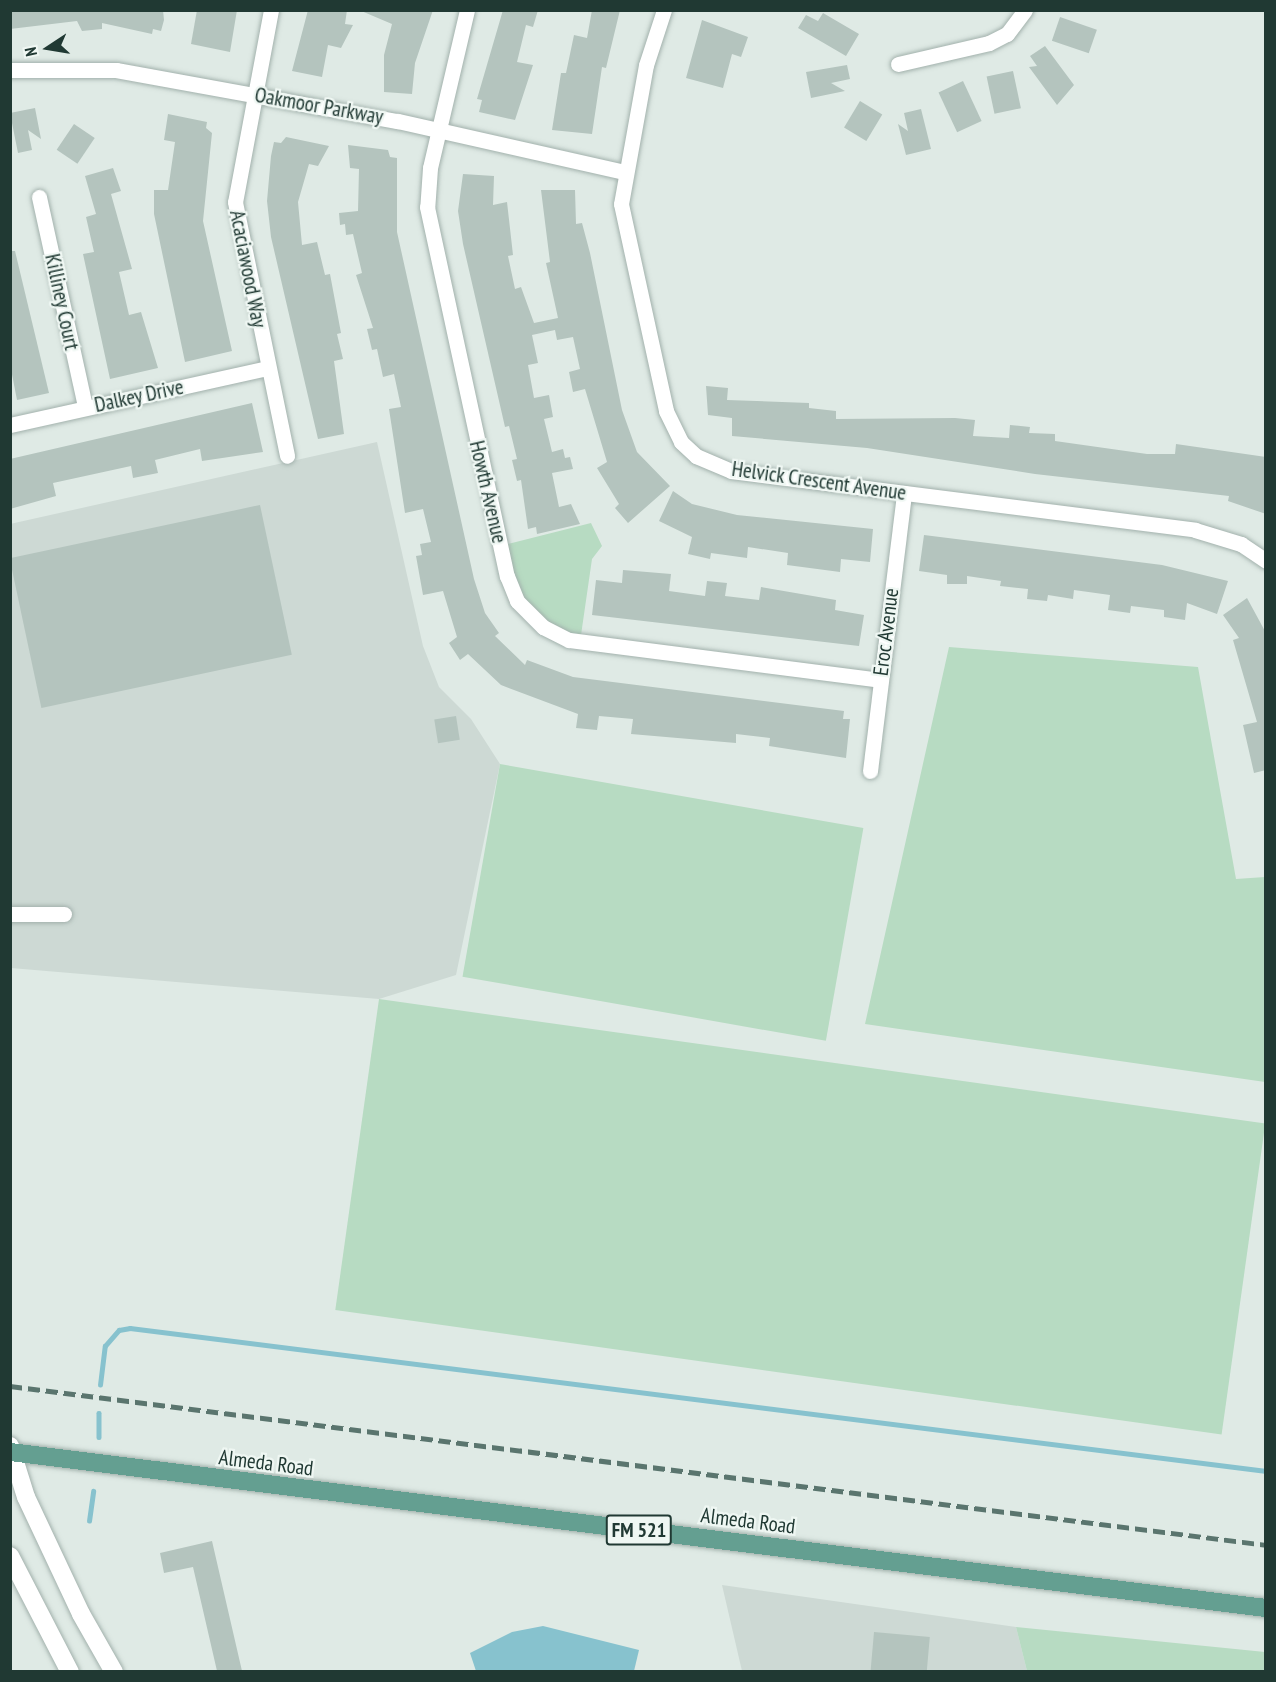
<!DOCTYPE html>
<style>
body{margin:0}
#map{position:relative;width:1276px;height:1682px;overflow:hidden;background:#dfeae5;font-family:"PT Sans Narrow",sans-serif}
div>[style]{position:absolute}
.built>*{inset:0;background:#cdd9d4}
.green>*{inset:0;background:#b7dbc2;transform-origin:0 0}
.water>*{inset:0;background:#87c2ce}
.stream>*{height:4.5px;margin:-2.25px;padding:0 2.25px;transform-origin:2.25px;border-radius:2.25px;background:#87c2ce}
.building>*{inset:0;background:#b4c4be;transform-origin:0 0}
.roads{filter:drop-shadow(0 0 2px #a2b1ac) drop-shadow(0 0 2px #a2b1ac)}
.minor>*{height:15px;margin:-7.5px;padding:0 7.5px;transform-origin:7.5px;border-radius:7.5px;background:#fff}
.secondary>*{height:18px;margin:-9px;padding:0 9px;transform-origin:9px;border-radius:9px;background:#fff}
.primary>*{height:18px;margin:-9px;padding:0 9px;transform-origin:9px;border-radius:9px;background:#649f91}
.rail>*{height:4.5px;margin-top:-2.25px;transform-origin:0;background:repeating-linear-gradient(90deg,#5a756e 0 12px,transparent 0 18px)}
span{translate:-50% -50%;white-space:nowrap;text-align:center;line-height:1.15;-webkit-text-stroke:4.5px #eff7f3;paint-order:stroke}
.shield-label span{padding:2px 4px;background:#eff7f3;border:2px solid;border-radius:4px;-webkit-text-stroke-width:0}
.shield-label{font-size:20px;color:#203933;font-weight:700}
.street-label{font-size:21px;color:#203933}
.frame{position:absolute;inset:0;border:12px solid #203933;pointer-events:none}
.north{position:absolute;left:18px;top:18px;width:60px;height:60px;-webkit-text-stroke:4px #eff7f3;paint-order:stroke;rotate:258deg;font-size:16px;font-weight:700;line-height:24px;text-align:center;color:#203933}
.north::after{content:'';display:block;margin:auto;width:21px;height:27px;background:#203933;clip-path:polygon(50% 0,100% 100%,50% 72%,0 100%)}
</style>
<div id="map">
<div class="built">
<div style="clip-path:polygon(377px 442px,423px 646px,439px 687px,471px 719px,500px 764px,456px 975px,379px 999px,11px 968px,10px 524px)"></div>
<div style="clip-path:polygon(722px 1585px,1016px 1627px,1027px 1671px,742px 1671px)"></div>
</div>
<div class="green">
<div style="clip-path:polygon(591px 523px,602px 546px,592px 559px,580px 642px,533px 619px,500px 546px)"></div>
<div style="clip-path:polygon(949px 647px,1198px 667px,1236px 879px,1265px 877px,1265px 1082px,865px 1024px)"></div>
<div style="left:500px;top:764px;width:369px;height:216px;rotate:10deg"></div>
<div style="left:379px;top:999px;width:895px;height:314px;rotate:8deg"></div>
<div style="clip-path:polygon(1016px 1627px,1265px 1652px,1265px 1671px,1027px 1671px)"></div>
</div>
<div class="water">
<div style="clip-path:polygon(543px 1626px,639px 1650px,634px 1671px,476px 1671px,470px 1653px,512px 1632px)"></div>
</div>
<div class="stream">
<div style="left:100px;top:1385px;width:39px;rotate:-83deg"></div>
<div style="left:105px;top:1346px;width:21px;rotate:-49deg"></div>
<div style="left:119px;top:1330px;width:11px;rotate:-10deg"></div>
<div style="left:130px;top:1328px;width:1145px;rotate:7.17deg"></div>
<div style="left:99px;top:1413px;width:24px;rotate:90deg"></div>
<div style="left:89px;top:1521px;width:30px;rotate:-82deg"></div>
</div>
<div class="building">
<div style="clip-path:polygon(10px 10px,163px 10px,164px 20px,161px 31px,153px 29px,152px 34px,102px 23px,102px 29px,82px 31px,77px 21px,10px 29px)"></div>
<div style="clip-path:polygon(197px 10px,237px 10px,230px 52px,191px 44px)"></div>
<div style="clip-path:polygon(308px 10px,347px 10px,345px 24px,353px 25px,341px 48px,328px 45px,322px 77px,292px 71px)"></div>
<div style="clip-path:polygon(359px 10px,433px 10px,415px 63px,412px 94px,384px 92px,384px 55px,392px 24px)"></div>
<div style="clip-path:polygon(503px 10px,538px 10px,533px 27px,526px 25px,517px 62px,533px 65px,515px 120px,479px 112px,482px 100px,477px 99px)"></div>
<div style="clip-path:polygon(592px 10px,620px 10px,606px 68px,602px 67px,592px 134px,552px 130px,561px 73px,566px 73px,574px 35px,587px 38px)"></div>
<div style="clip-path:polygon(823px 13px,859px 34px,846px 56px,798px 28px,806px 15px,818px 21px)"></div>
<div style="left:1060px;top:17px;width:39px;height:25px;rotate:19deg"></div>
<div style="clip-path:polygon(702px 20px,748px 37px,741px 57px,732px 54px,723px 88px,686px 78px)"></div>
<div style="clip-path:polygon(1045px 46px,1074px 85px,1057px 105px,1029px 67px,1037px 66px,1030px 56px)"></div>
<div style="clip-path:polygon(847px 65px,850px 79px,831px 83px,845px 91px,811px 98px,806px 72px)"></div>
<div style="left:1013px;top:71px;width:38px;height:27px;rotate:78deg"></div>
<div style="left:963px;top:81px;width:44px;height:27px;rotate:65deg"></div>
<div style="left:860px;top:101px;width:26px;height:31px;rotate:31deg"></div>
<div style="clip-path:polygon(35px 108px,41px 139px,28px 130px,32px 150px,18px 153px,10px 113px)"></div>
<div style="clip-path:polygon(921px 109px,931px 149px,906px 155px,898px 124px,908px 131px,904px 113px)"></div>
<div style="clip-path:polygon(168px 114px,207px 122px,206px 128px,212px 133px,203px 221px,232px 351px,185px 362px,154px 214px,154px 190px,168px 190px,175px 142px,164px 140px)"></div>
<div style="left:74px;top:124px;width:25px;height:31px;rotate:34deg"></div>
<div style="clip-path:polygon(286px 137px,329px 146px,318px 166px,309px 164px,298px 202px,302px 245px,317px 242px,325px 275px,330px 274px,341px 333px,337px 334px,343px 359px,334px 361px,344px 434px,318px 439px,271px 237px,267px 201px,271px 156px,274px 142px,281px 143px)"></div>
<div style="clip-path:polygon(348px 145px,388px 150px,390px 157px,397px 158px,397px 232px,474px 579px,485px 613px,499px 633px,495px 636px,525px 665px,527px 660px,573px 677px,844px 711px,843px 719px,850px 719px,846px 758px,769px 746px,770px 738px,736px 734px,736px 743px,631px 734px,633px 719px,599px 716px,597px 730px,576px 728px,578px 714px,501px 685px,468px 654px,460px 660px,449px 643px,457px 637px,443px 591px,423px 595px,416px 556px,422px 555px,420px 544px,431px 542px,423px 509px,405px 513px,389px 409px,401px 407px,394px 374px,383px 377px,377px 349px,372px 350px,367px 329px,373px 328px,356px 275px,362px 273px,353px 234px,346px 235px,345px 224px,340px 225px,339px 213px,358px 211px,359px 169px,350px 168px)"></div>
<div style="clip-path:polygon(113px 168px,121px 191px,111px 194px,132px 269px,119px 272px,129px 315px,141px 312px,158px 368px,110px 379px,83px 254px,94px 252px,86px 217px,96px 214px,85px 176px)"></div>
<div style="clip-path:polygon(463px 174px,494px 176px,493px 205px,507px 202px,513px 255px,508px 256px,515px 289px,521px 287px,534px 323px,558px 318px,546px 263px,550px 262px,541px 190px,575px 190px,576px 224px,582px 223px,590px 253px,622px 410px,637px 452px,670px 486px,628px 523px,615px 508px,619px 504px,597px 468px,607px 462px,585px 389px,573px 392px,569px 372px,580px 369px,573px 337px,557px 340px,555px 330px,532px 335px,538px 363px,528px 365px,534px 398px,549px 395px,553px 417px,544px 419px,552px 452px,563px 449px,565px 458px,570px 457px,573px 469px,552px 473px,559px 507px,571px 504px,580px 524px,537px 534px,536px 527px,528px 529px,521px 480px,517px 481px,512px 460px,517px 459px,509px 426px,505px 427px,463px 244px,458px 211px)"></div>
<div style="clip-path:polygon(10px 251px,15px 251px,49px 393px,17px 400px,10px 364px)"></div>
<div style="clip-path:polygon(706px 386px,728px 388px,727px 400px,809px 403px,809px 408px,836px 411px,836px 419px,955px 418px,975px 420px,973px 436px,1009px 438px,1010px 425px,1030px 427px,1029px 433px,1055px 434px,1055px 441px,1147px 454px,1175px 454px,1176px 444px,1266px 457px,1266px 514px,1228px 501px,1229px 496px,1035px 474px,867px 448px,732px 436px,732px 418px,708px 415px)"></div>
<div style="clip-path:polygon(252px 403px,263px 452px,202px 461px,200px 449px,155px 460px,158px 473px,133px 478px,131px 466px,53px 483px,56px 496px,10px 509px,10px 459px)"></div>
<div style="clip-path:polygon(673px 491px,692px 504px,737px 515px,873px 529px,870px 562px,841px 559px,840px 572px,787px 565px,788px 553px,748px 547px,747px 558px,711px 553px,710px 559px,688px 554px,692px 537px,659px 521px)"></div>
<div style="left:260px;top:505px;width:153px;height:256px;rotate:78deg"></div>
<div style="clip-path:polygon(924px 535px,1162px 565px,1228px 581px,1217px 614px,1187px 603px,1185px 620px,1164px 617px,1164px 610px,1131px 606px,1130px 613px,1108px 610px,1110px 595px,1074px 590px,1073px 599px,1048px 595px,1047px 601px,1027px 599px,1028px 589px,1000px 586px,1001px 581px,967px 576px,967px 584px,947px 584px,947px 575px,919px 571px)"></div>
<div style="clip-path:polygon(623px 570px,671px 574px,669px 591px,705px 596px,707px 581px,727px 583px,725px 596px,759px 600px,761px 587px,836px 600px,835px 610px,864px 615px,859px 646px,592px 615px,596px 580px,622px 583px)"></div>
<div style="clip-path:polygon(1247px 598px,1266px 633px,1266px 770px,1254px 773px,1243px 725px,1257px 722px,1233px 640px,1239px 638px,1223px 615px)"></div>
<div style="left:456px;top:716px;width:24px;height:22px;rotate:81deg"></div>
<div style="clip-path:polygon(212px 1541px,242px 1671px,217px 1671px,193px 1567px,164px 1573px,160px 1553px)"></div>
<div style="left:874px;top:1632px;width:56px;height:39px;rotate:5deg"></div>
</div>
<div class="roads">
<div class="minor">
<div style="left:271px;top:10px;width:195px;rotate:100.6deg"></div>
<div style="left:235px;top:202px;width:259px;rotate:78.4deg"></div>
<div style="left:467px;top:10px;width:162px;rotate:103.2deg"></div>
<div style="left:430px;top:168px;width:39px;rotate:94deg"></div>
<div style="left:427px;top:207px;width:378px;rotate:77.8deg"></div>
<div style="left:507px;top:576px;width:27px;rotate:68deg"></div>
<div style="left:517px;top:601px;width:37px;rotate:45deg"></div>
<div style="left:543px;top:627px;width:29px;rotate:27deg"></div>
<div style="left:569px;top:640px;width:314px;rotate:7.3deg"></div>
<div style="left:664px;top:10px;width:58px;rotate:108.1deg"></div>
<div style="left:646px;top:65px;width:141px;rotate:100.2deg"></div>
<div style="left:621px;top:204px;width:212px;rotate:77.7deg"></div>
<div style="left:666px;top:411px;width:34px;rotate:64deg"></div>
<div style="left:681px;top:442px;width:21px;rotate:43deg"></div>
<div style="left:696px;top:456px;width:38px;rotate:23deg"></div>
<div style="left:731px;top:471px;width:468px;rotate:7.2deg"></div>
<div style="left:1195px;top:530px;width:48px;rotate:16.9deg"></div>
<div style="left:1241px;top:544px;width:30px;rotate:34deg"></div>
<div style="left:898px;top:64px;width:93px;rotate:-13deg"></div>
<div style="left:989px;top:43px;width:20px;rotate:-27deg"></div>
<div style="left:1007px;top:34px;width:30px;rotate:-53deg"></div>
<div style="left:10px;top:70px;width:106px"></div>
<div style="left:116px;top:70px;width:287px;rotate:10.3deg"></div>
<div style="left:398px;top:121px;width:233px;rotate:12.7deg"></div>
<div style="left:39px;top:197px;width:215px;rotate:77.6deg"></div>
<div style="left:10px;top:425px;width:263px;rotate:-12.5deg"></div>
<div style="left:870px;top:771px;width:280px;rotate:-83deg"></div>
<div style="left:10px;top:914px;width:54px"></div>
</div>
<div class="secondary">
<div style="left:10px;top:1446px;width:53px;rotate:72.6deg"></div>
<div style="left:26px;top:1497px;width:129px;rotate:64.8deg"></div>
<div style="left:81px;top:1614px;width:67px;rotate:60.4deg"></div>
<div style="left:10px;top:1556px;width:131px;rotate:62.7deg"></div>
</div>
<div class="primary">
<div style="left:10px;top:1452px;width:1266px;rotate:7.08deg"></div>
</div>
</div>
<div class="rail">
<div style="left:10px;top:1386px;width:1266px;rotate:7.21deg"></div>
</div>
<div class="shield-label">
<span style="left:639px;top:1530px">FM 521</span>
</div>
<div class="street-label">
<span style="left:319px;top:106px;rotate:10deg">Oakmoor Parkway</span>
<span style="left:248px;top:269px;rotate:79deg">Acaciawood Way</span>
<span style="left:62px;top:302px;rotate:78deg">Killiney Court</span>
<span style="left:139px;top:396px;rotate:-12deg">Dalkey Drive</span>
<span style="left:819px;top:481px;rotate:8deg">Helvick Crescent Avenue</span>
<span style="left:488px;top:492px;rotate:77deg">Howth Avenue</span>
<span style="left:886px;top:632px;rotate:-83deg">Eroc Avenue</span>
<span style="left:266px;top:1463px;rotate:7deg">Almeda Road</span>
<span style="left:748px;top:1521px;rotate:7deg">Almeda Road</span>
</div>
<div class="frame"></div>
<div class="north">N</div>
</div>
